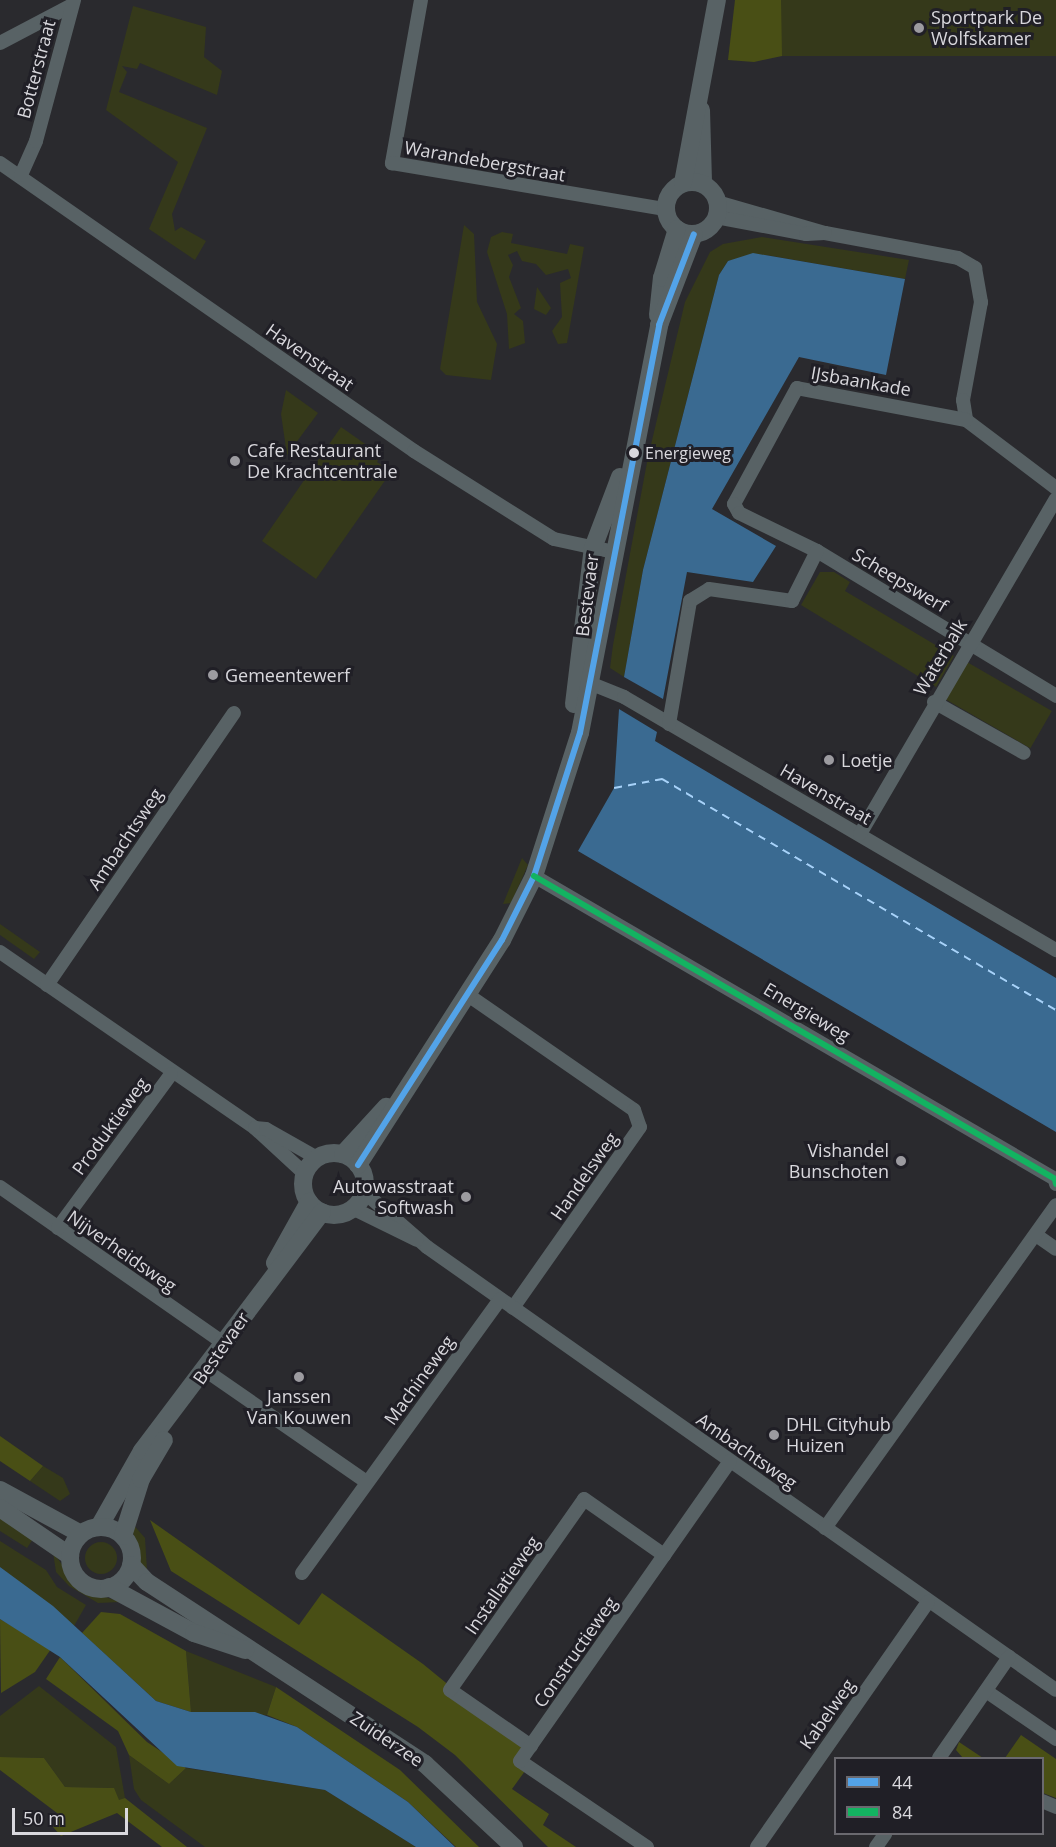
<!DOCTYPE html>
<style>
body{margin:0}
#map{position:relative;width:1056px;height:1847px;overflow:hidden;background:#2a2a2e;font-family:"Open Sans",sans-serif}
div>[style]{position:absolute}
.green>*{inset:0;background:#35391a;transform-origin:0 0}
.round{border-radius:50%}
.forest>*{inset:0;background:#494f15}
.water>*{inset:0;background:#3a6a91}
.ferry>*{height:1.5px;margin-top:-0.75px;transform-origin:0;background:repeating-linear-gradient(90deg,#a7d2f9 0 8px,transparent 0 14px)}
.minor>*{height:14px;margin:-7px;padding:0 7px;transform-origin:7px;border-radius:7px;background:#586265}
.tertiary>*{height:18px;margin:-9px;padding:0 9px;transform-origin:9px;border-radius:9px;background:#586265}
.tertiary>.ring{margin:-9px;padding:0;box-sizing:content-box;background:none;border:18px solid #586265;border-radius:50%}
.bus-1>*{height:6px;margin:-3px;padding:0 3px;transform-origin:3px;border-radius:3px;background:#53a3e8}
.bus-2>*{height:6px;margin:-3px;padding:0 3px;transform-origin:3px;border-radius:3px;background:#13b361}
.dots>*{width:16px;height:16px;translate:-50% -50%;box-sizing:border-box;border:3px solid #201f26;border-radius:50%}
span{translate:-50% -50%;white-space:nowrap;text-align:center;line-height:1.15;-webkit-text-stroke:6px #201f26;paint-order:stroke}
.bus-label{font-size:16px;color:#d9d8dd}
.left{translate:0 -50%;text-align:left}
.poi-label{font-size:18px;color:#d9d8dd}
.right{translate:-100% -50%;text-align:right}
.street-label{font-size:18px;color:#d9d8dd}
.legend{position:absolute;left:834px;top:1757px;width:210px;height:78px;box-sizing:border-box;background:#201f26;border:2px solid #6a696f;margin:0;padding:8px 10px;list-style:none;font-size:18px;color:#d9d8dd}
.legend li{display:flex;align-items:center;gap:12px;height:30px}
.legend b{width:30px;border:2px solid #6a696f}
.scale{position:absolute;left:12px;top:1808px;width:116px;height:27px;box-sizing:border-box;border:3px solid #d9d8dd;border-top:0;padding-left:8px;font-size:18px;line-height:21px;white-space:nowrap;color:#d9d8dd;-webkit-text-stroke:4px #201f26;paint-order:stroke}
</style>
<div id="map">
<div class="green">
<div style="left:781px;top:0;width:275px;height:56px"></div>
<div style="clip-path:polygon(133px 6px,206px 27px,204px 57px,222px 71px,217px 95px,140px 63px,137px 69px,122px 66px,127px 72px,119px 92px,207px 128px,172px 214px,175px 231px,181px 227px,206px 241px,195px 260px,149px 229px,178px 162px,106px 110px)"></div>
<div style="clip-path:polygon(464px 225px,474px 234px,477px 302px,497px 344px,491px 380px,446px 375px,440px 369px)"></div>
<div style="clip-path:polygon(502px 232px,513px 234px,511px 243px,567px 254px,570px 244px,584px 247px,567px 343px,558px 344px,552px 331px,562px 317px,560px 283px,571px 278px,568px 269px,546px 275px,536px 264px,522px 261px,517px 251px,508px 255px,513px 265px,509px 277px,521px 308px,514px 314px,523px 321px,525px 343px,509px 349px,507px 314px,487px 252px,491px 237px)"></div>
<div style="clip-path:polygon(762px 237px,909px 260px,905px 279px,766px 255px,728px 261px,719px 275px,643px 570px,624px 677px,610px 668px,613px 645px,648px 457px,685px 302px,710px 252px,723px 244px)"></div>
<div style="clip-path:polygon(537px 287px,551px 308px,546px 315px,534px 309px)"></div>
<div style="clip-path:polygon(286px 390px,318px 413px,287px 455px,281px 414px)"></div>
<div style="clip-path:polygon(341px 427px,381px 455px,377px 462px,391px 472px,316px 579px,262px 541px)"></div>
<div style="clip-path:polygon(820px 572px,834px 572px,850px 582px,845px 591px,954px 656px,936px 687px,801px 605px)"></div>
<div style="left:967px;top:662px;width:98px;height:43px;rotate:30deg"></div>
<div style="clip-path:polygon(522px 858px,528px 865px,511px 903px,503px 904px)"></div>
<div style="clip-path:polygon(0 924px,40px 952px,34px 959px,0 935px)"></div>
<div style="clip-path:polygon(43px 1466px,63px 1478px,70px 1494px,60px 1501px,30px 1481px)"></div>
<div style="clip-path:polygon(0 1513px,35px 1536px,27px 1548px,0 1531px)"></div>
<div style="clip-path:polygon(131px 1522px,145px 1538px,147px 1570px,139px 1562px)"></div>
<div style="clip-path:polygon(0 1541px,46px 1570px,57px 1587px,86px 1605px,74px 1626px,0 1567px)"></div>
<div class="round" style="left:85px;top:1542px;width:32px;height:32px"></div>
<div style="clip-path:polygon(53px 1552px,79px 1588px,120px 1602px,98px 1603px,69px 1586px,56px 1572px)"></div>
<div style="clip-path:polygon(186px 1651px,276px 1687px,267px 1715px,191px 1712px)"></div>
<div style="clip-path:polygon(39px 1686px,116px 1747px,125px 1798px,119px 1801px,113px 1788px,65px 1787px,44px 1758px,0 1757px,0 1716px)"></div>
<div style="clip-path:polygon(129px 1755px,169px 1784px,186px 1768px,325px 1790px,416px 1847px,205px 1847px,141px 1800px,134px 1789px)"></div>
</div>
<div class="forest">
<div style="clip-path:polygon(735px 0,781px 0,782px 56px,754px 62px,728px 60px)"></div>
<div style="clip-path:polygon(0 1436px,43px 1466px,30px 1481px,0 1461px)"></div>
<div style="clip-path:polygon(150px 1520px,299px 1625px,322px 1593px,423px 1664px,528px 1750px,525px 1771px,512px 1789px,549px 1814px,543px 1825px,576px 1847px,548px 1847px,455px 1755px,418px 1727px,171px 1571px)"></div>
<div style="clip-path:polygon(101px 1612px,120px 1614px,186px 1651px,191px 1712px,156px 1701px,82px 1633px)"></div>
<div style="clip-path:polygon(0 1619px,51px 1649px,35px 1672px,1px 1693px)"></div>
<div style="clip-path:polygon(60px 1657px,147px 1742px,186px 1768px,169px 1784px,129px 1755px,118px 1731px,46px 1679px)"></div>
<div style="clip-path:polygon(276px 1687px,400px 1770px,479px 1847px,456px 1847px,408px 1802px,297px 1727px,267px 1715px)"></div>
<div style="clip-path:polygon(1021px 1735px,1056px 1759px,1056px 1798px,1043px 1793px,1042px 1758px,1005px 1758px)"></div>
<div style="clip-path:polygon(959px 1742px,983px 1758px,963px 1758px,956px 1750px)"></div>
<div style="clip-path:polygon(0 1757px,44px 1758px,65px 1787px,114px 1788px,119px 1800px,125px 1798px,187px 1847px,162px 1847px,117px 1813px,61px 1836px,53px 1827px,61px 1816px,0 1770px)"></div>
</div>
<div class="water">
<div style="clip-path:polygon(753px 253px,905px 279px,886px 375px,799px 357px,712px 509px,776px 546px,753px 582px,687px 572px,663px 699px,624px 677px,643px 570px,719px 275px,728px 261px)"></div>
<div style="clip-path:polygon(619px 709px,657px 732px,655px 741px,1056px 978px,1056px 1132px,578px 851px,614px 788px)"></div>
<div style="clip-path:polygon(0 1567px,53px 1606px,156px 1701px,191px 1712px,255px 1712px,297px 1727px,408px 1802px,455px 1847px,416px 1847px,325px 1790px,177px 1766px,60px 1657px,0 1619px)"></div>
</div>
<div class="ferry">
<div style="left:614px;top:788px;width:49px;rotate:-10.6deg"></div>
<div style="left:662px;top:779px;width:457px;rotate:30.4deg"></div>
</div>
<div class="minor">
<div style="left:421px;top:0;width:166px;rotate:100.1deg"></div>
<div style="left:392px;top:163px;width:277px;rotate:9.6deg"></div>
<div style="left:0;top:43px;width:81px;rotate:-27.8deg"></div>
<div style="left:0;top:163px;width:504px;rotate:34.82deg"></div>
<div style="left:414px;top:451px;width:165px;rotate:32.2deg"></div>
<div style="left:554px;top:539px;width:61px;rotate:12.2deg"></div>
<div style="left:21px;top:175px;width:37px;rotate:-66deg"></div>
<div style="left:36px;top:141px;width:146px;rotate:-74.9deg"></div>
<div style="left:717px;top:202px;width:112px;rotate:16deg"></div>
<div style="left:825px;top:233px;width:135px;rotate:10.6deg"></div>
<div style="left:958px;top:258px;width:20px;rotate:30deg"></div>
<div style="left:975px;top:268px;width:35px;rotate:80deg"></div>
<div style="left:981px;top:302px;width:100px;rotate:100.4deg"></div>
<div style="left:963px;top:400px;width:20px;rotate:81deg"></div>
<div style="left:966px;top:420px;width:113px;rotate:37.1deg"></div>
<div style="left:716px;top:217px;width:92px;rotate:10.7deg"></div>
<div style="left:806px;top:234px;width:19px;rotate:-3deg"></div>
<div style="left:966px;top:420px;width:172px;rotate:-169.3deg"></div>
<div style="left:797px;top:388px;width:132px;rotate:118.5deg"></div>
<div style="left:734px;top:504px;width:10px;rotate:61deg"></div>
<div style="left:739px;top:513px;width:87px;rotate:26deg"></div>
<div style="left:817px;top:551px;width:280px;rotate:31.2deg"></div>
<div style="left:582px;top:680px;width:45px;rotate:22deg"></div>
<div style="left:624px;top:697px;width:501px;rotate:30.36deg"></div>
<div style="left:934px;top:702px;width:103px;rotate:29.5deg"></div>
<div style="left:669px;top:724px;width:125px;rotate:-80.3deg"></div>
<div style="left:690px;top:601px;width:22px;rotate:-32deg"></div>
<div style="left:709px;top:589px;width:84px;rotate:8.2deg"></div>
<div style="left:792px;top:601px;width:56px;rotate:-63.4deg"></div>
<div style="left:860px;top:834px;width:388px;rotate:-59.7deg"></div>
<div style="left:534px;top:876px;width:603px;rotate:30.18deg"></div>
<div style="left:1055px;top:1179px;width:5px;rotate:79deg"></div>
<div style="left:0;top:952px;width:310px;rotate:34.6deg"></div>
<div style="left:255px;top:1128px;width:68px;rotate:42.6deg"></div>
<div style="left:47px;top:985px;width:330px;rotate:-55.5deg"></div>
<div style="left:468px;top:995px;width:202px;rotate:34.7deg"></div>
<div style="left:634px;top:1110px;width:18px;rotate:71deg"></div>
<div style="left:640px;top:1127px;width:221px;rotate:125.1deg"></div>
<div style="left:255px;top:1128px;width:11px;rotate:5deg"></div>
<div style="left:266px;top:1129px;width:59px;rotate:29.6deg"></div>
<div style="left:0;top:1187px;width:273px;rotate:34.9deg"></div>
<div style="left:364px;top:1192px;width:84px;rotate:41.1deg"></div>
<div style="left:427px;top:1247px;width:769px;rotate:35.16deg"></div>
<div style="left:352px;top:1208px;width:72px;rotate:26.2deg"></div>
<div style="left:58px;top:1228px;width:191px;rotate:-53.7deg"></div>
<div style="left:1036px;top:1235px;width:24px;rotate:35deg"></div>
<div style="left:205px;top:1370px;width:197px;rotate:34.7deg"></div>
<div style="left:825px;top:1528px;width:397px;rotate:-54.4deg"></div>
<div style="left:302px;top:1573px;width:338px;rotate:-54.1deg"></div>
<div style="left:986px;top:1691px;width:85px;rotate:34.4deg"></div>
<div style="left:531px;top:1746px;width:98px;rotate:-145.3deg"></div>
<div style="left:450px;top:1690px;width:233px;rotate:-54.9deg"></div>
<div style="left:584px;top:1499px;width:98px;rotate:35deg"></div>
<div style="left:939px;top:1758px;width:123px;rotate:-55.3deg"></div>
<div style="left:1042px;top:1801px;width:15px;rotate:23deg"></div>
<div style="left:647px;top:1847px;width:153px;rotate:-145.9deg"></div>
<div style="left:520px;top:1761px;width:366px;rotate:-55deg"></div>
<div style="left:757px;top:1847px;width:299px;rotate:-55.1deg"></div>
<div style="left:876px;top:1847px;width:16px;rotate:-55deg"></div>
</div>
<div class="tertiary">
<div style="left:701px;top:110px;width:73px;rotate:88.4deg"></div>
<div class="ring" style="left:666px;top:182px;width:34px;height:34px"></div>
<div style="left:683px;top:183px;width:186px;rotate:-79.5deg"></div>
<div style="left:658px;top:315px;width:37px;rotate:-84deg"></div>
<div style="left:662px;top:278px;width:51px;rotate:-73deg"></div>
<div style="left:574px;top:704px;width:157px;rotate:-83.1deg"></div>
<div style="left:593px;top:548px;width:76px;rotate:-69.2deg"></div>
<div class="ring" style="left:303px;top:1153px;width:44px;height:44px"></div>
<div style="left:343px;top:1154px;width:64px;rotate:-47.5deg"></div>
<div style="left:358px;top:1165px;width:267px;rotate:-57.4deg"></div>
<div style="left:502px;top:940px;width:72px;rotate:-63.4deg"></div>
<div style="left:534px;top:876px;width:150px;rotate:-72.2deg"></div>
<div style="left:580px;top:733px;width:416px;rotate:-79deg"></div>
<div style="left:659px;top:325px;width:97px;rotate:-69deg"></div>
<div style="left:275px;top:1263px;width:70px;rotate:-60.9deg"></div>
<div style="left:0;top:1490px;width:92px;rotate:28.5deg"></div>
<div style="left:0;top:1508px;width:85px;rotate:34.4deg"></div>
<div style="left:99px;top:1527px;width:87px;rotate:-60.5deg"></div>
<div style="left:142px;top:1451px;width:299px;rotate:-53deg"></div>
<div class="ring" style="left:70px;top:1527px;width:44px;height:44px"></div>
<div style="left:123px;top:1536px;width:60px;rotate:-72.5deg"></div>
<div style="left:141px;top:1479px;width:45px;rotate:-59.5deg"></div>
<div style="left:131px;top:1565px;width:23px;rotate:47deg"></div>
<div style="left:147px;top:1582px;width:332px;rotate:33.2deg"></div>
<div style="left:425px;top:1764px;width:122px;rotate:43deg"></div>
<div style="left:109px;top:1587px;width:97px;rotate:28.4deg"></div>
<div style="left:194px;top:1633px;width:54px;rotate:18.4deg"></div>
</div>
<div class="bus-1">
<div style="left:358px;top:1165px;width:267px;rotate:-57.4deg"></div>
<div style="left:502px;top:940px;width:72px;rotate:-63.4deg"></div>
<div style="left:534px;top:876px;width:150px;rotate:-72.2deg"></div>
<div style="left:580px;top:733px;width:416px;rotate:-79deg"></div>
<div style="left:659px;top:325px;width:97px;rotate:-69deg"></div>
</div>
<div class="bus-2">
<div style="left:534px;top:876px;width:603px;rotate:30.18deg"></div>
<div style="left:1055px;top:1179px;width:5px;rotate:79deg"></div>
</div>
<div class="dots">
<div style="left:919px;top:28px;background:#9c9ba0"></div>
<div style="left:634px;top:453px;background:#d9d8dd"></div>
<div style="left:235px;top:461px;background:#9c9ba0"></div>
<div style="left:213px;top:675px;background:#9c9ba0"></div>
<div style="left:829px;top:760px;background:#9c9ba0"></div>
<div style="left:901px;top:1161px;background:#9c9ba0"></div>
<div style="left:466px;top:1197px;background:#9c9ba0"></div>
<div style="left:299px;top:1377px;background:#9c9ba0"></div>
<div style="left:774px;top:1435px;background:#9c9ba0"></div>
</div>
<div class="bus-label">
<span class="left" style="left:645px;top:453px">Energieweg</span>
</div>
<div class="poi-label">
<span class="left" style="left:931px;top:28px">Sportpark De<br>Wolfskamer</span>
<span class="left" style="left:247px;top:461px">Cafe Restaurant<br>De Krachtcentrale</span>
<span class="left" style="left:225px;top:675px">Gemeentewerf</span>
<span class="left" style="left:841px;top:760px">Loetje</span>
<span class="right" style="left:889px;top:1161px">Vishandel<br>Bunschoten</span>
<span class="right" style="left:454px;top:1197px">Autowasstraat<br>Softwash</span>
<span style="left:299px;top:1407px">Janssen<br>Van Kouwen</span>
<span class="left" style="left:786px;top:1435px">DHL Cityhub<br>Huizen</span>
</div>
<div class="street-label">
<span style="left:36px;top:69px;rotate:-75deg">Botterstraat</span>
<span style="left:485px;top:161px;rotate:10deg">Warandebergstraat</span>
<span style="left:310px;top:357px;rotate:35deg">Havenstraat</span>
<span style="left:861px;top:381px;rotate:10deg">IJsbaankade</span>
<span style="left:900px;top:580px;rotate:31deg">Scheepswerf</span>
<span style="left:587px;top:595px;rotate:-83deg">Bestevaer</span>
<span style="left:940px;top:657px;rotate:-59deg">Waterbalk</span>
<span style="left:826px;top:794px;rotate:30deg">Havenstraat</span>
<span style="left:125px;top:839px;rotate:-56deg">Ambachtsweg</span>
<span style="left:807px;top:1012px;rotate:31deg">Energieweg</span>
<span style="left:110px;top:1126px;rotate:-54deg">Produktieweg</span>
<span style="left:584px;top:1176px;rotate:-55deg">Handelsweg</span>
<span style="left:122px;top:1251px;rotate:35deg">Nijverheidsweg</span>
<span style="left:221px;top:1348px;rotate:-55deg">Bestevaer</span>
<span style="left:419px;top:1380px;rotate:-54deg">Machineweg</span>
<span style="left:747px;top:1451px;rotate:35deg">Ambachtsweg</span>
<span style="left:502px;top:1585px;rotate:-55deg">Installatieweg</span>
<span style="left:575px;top:1652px;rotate:-55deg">Constructieweg</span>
<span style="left:827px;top:1714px;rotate:-55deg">Kabelweg</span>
<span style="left:387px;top:1739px;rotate:34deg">Zuiderzee</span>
</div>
<ul class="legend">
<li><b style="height:8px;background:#53a3e8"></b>44</li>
<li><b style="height:8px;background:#13b361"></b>84</li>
</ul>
<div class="scale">50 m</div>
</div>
